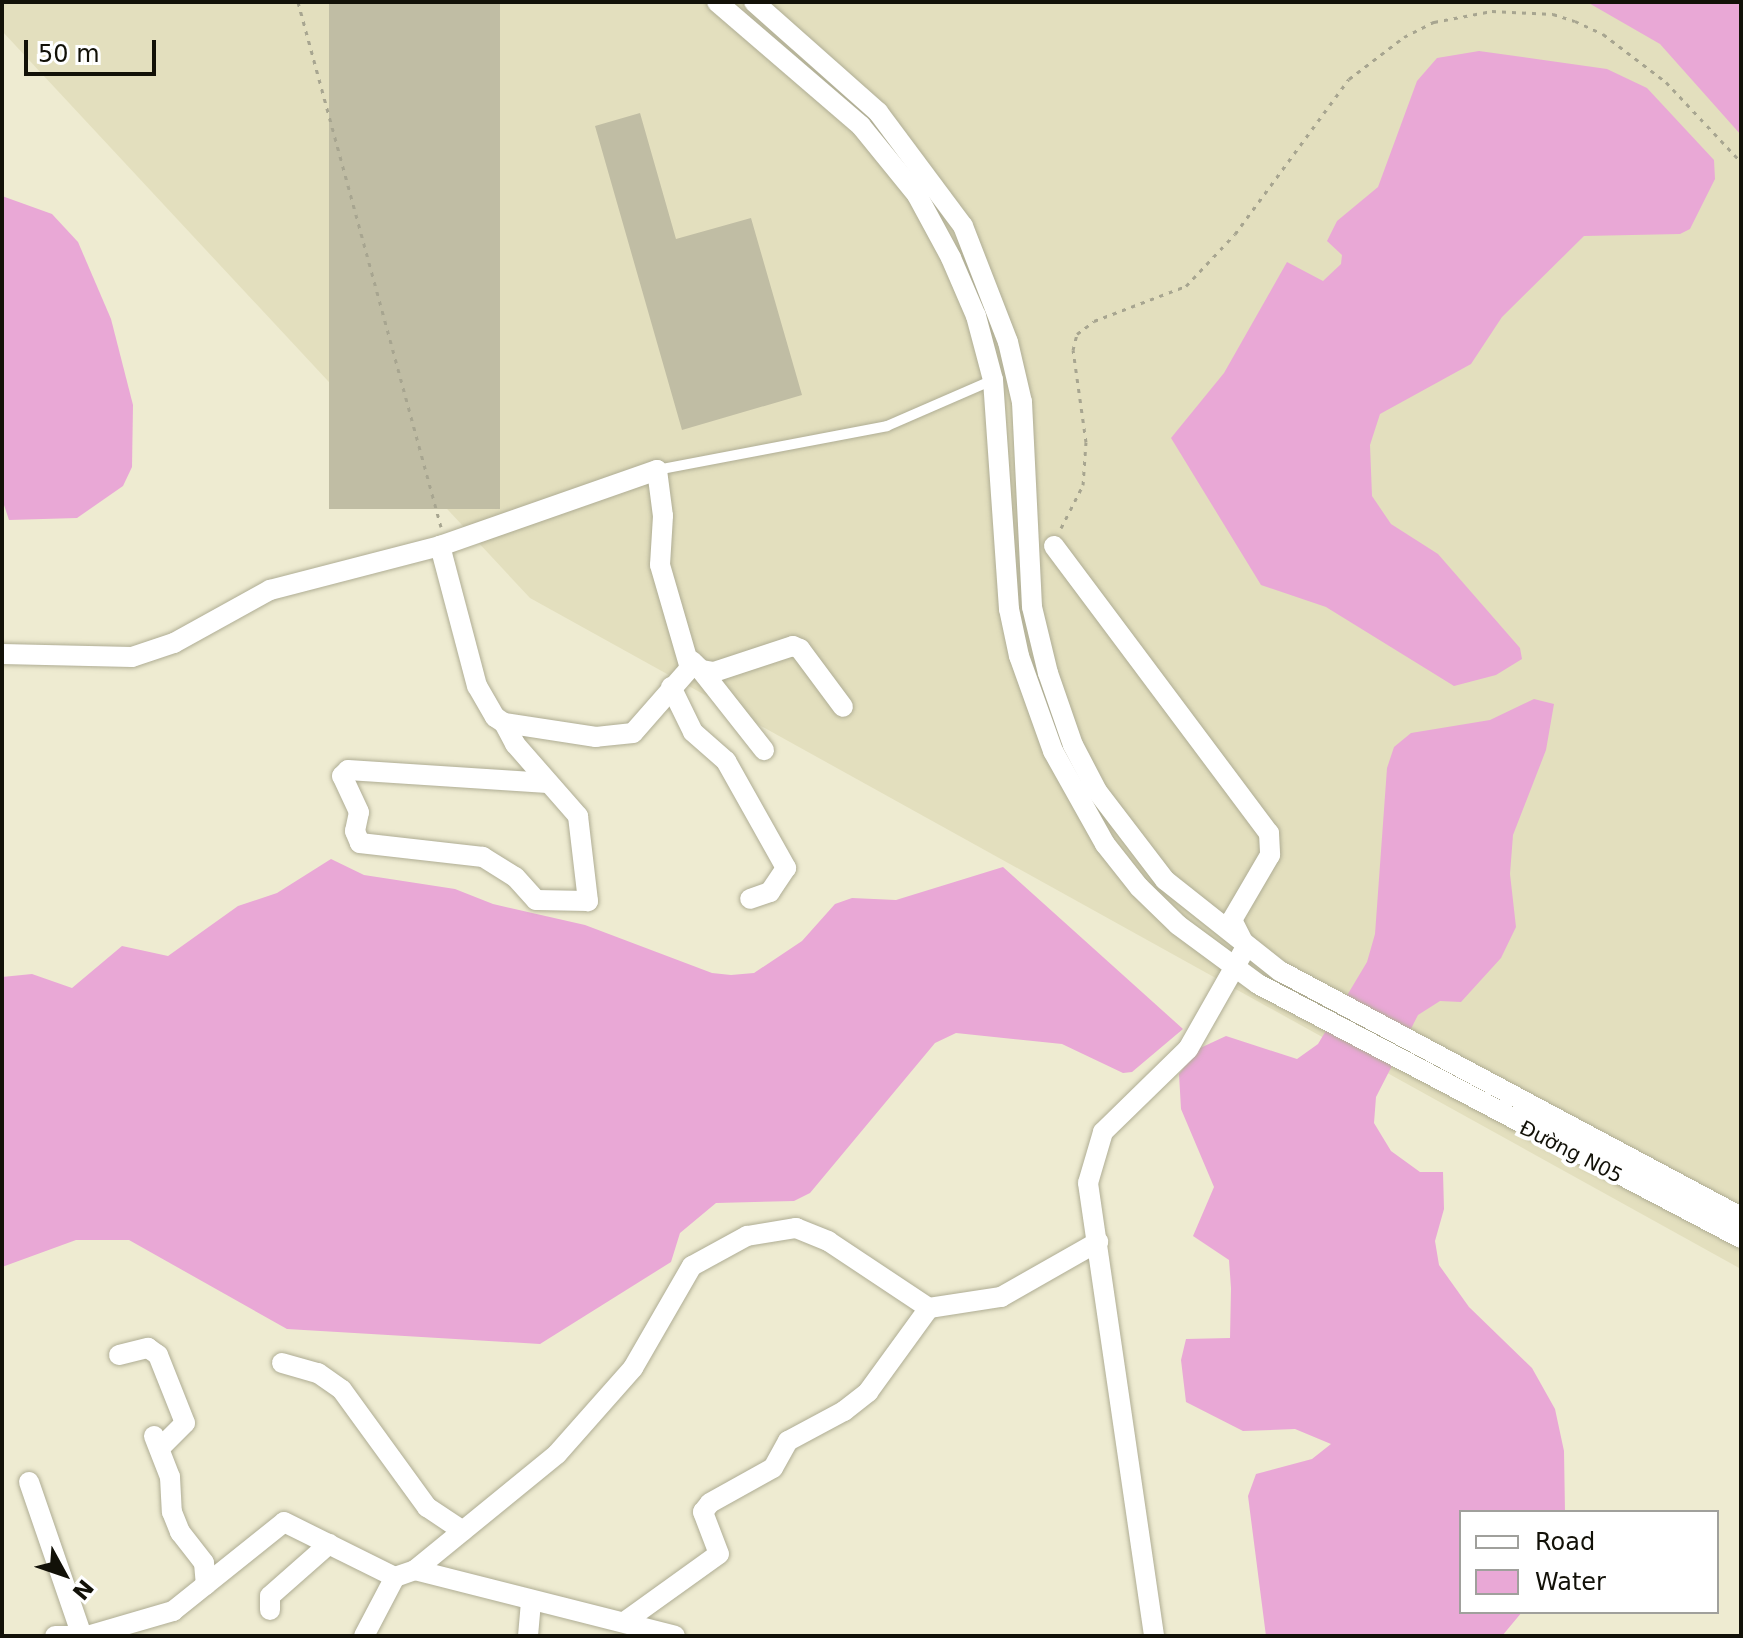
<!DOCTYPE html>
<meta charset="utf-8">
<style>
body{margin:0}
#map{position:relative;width:1743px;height:1638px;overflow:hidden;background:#eeebd1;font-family:"DejaVu Sans",sans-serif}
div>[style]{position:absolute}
.built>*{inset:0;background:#e3dfbe}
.water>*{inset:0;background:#e9a8d6}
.building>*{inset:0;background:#c0bda4;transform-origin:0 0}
.path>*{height:3px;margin-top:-1.5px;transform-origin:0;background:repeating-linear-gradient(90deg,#a7a590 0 4px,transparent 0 10px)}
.roads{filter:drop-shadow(0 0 2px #afad94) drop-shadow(0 0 2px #afad94)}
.service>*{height:10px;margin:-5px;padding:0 5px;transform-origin:5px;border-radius:5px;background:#fff}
.minor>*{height:20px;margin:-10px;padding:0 10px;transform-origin:10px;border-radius:10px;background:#fff}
span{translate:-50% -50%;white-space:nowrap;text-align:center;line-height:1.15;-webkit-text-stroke:8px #fff;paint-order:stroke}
.street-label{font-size:20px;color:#121108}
.frame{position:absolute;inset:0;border:4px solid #121108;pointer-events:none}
.legend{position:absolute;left:1459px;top:1510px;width:260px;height:104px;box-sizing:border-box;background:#fff;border:2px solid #a0a09c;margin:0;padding:10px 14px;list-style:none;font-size:24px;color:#121108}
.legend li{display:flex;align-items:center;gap:16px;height:40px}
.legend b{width:40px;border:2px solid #a0a09c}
.north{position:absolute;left:24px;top:1534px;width:80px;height:80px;-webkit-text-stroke:6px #fff;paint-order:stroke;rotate:130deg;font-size:22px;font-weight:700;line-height:32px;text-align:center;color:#121108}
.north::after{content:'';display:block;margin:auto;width:28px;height:36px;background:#121108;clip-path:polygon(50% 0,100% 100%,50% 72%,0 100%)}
.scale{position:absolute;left:24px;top:40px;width:132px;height:36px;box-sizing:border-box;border:4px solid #121108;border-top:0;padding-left:10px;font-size:24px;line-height:28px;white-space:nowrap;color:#121108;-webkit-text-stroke:6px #fff;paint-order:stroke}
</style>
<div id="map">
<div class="built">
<div style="clip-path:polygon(2px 2px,1741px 2px,1741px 1269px,530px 598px,2px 31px)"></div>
</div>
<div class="water">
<div style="clip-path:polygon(1587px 2px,1741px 2px,1741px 135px,1660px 44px)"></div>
<div style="clip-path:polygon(1479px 51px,1607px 69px,1647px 88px,1714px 160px,1715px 179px,1690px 229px,1680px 234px,1584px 236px,1502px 317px,1471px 364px,1380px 414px,1370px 445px,1372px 496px,1391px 524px,1438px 554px,1520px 648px,1522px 659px,1496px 675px,1454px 686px,1326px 607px,1261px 585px,1171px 438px,1224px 373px,1287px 262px,1323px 281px,1341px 264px,1342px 255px,1327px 241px,1337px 221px,1378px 187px,1417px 81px,1437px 58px)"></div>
<div style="clip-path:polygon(2px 196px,52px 214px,78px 242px,111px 319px,133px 405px,132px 467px,123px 486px,77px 518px,9px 520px,2px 499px)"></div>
<div style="clip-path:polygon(1534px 699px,1554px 704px,1546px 750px,1513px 835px,1510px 874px,1516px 927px,1501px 958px,1461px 1002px,1440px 1001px,1418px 1015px,1376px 1097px,1374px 1123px,1391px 1151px,1420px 1172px,1443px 1172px,1444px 1209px,1435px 1241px,1439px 1265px,1469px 1307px,1532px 1368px,1555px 1409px,1564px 1451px,1565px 1512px,1461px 1512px,1461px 1612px,1522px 1612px,1502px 1636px,1266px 1636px,1248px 1496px,1256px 1474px,1312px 1459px,1331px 1444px,1295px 1429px,1243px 1431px,1186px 1402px,1181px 1360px,1186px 1339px,1230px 1338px,1231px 1288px,1229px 1260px,1193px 1236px,1214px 1187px,1181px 1109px,1179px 1074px,1198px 1049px,1226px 1036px,1297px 1059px,1318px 1044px,1367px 962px,1375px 934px,1387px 768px,1394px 747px,1411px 733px,1490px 720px)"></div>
<div style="clip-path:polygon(331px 859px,364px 875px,455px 889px,493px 904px,585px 925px,712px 973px,731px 975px,754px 973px,802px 941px,835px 904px,852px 898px,896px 900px,1003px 867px,1183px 1029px,1132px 1072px,1123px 1073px,1062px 1044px,956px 1033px,935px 1043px,810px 1193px,794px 1201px,716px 1203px,680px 1233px,671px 1262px,540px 1344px,287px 1329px,129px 1240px,76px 1240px,2px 1267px,2px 977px,32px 974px,72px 988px,122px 946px,168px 956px,238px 906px,277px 893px)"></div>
</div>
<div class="building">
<div style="left:329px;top:2px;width:171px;height:507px"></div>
<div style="clip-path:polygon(640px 113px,676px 239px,751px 218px,802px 395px,682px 430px,595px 126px)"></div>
</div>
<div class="path">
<div style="left:298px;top:2px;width:544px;rotate:74.76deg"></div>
<div style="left:1061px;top:528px;width:48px;rotate:-62.9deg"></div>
<div style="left:1083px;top:485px;width:43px;rotate:-86deg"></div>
<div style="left:1086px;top:442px;width:93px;rotate:-98deg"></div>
<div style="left:1073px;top:350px;width:16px;rotate:-76deg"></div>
<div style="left:1077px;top:334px;width:21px;rotate:-37deg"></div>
<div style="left:1094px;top:321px;width:98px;rotate:-20.8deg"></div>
<div style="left:1186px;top:286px;width:71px;rotate:-46.7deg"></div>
<div style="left:1235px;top:234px;width:192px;rotate:-53.7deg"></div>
<div style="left:1349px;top:79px;width:69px;rotate:-37.4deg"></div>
<div style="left:1404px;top:37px;width:34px;rotate:-27deg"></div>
<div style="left:1434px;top:22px;width:59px;rotate:-10.7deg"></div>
<div style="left:1492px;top:11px;width:61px;rotate:2.8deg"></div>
<div style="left:1553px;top:14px;width:23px;rotate:18deg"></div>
<div style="left:1575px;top:21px;width:31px;rotate:25deg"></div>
<div style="left:1603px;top:34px;width:79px;rotate:37.3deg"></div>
<div style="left:1666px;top:82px;width:110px;rotate:46.8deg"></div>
</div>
<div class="roads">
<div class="service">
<div style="left:657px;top:470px;width:234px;rotate:-10.8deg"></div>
<div style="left:887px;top:426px;width:116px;rotate:-23.5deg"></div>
</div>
<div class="minor">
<div style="left:717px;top:2px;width:190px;rotate:40.7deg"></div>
<div style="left:861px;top:126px;width:89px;rotate:50.9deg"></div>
<div style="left:917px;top:195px;width:72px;rotate:61.6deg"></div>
<div style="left:951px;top:258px;width:63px;rotate:66.7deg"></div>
<div style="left:976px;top:316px;width:66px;rotate:75.1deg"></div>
<div style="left:993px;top:380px;width:230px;rotate:86deg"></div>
<div style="left:1009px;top:609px;width:48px;rotate:78deg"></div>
<div style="left:1019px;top:656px;width:101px;rotate:70.3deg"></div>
<div style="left:1053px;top:751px;width:107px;rotate:60.8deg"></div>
<div style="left:1105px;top:844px;width:55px;rotate:51.7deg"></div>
<div style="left:1139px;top:887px;width:54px;rotate:44.3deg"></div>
<div style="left:1178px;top:925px;width:99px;rotate:36.4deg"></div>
<div style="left:1258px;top:984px;width:546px;rotate:27.74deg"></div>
<div style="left:754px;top:2px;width:166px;rotate:41.6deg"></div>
<div style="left:878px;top:112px;width:142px;rotate:53.3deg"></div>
<div style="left:963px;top:226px;width:124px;rotate:68.8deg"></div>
<div style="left:1008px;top:342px;width:62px;rotate:76.9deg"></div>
<div style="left:1022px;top:402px;width:205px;rotate:87.2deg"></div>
<div style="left:1032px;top:607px;width:68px;rotate:76.4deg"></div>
<div style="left:1048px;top:673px;width:76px;rotate:70.9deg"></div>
<div style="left:1073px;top:745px;width:52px;rotate:62.4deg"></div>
<div style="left:1097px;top:791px;width:112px;rotate:52.6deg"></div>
<div style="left:1165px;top:880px;width:147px;rotate:38.4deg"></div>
<div style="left:1280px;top:971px;width:523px;rotate:28.09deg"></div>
<div style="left:1054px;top:546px;width:359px;rotate:53.2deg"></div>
<div style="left:1269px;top:833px;width:22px;rotate:87deg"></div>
<div style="left:1270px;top:855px;width:75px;rotate:120.3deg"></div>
<div style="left:1232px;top:920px;width:30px;rotate:63deg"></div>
<div style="left:1246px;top:947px;width:117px;rotate:119.6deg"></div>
<div style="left:1188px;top:1049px;width:119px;rotate:135.7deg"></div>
<div style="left:1103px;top:1132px;width:53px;rotate:106.4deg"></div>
<div style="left:1088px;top:1183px;width:458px;rotate:81.7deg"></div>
<div style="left:2px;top:654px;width:130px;rotate:1.3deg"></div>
<div style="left:132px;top:657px;width:44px;rotate:-18.4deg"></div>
<div style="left:174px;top:643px;width:110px;rotate:-28.9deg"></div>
<div style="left:270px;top:590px;width:176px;rotate:-14.5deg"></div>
<div style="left:440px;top:546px;width:230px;rotate:-19.3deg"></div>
<div style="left:657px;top:470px;width:46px;rotate:82.6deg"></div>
<div style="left:663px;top:516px;width:49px;rotate:93.5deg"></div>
<div style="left:660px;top:565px;width:107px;rotate:73.8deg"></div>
<div style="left:690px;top:668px;width:86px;rotate:131.2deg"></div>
<div style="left:633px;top:733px;width:37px;rotate:174deg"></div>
<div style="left:596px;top:737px;width:93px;rotate:-171.3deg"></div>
<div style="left:504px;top:723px;width:11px;rotate:-146deg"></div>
<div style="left:495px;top:717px;width:36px;rotate:-120deg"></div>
<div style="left:477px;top:686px;width:145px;rotate:-104.8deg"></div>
<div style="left:692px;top:661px;width:13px;rotate:45deg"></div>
<div style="left:701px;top:670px;width:13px;rotate:9deg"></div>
<div style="left:714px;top:672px;width:83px;rotate:-18.2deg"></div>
<div style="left:793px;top:646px;width:8px;rotate:23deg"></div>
<div style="left:800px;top:649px;width:72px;rotate:53.4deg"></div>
<div style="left:701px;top:670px;width:102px;rotate:51.8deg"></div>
<div style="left:671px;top:687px;width:50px;rotate:63.9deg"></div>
<div style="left:693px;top:732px;width:44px;rotate:41.3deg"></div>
<div style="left:726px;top:761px;width:123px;rotate:60.7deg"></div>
<div style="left:786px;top:868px;width:29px;rotate:124deg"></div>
<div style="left:770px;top:892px;width:21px;rotate:161deg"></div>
<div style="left:504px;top:723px;width:24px;rotate:62deg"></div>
<div style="left:515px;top:744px;width:96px;rotate:48.8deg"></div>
<div style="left:578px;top:816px;width:86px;rotate:83.3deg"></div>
<div style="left:588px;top:901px;width:52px;rotate:-178.9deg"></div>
<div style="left:536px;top:900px;width:31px;rotate:-132deg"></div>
<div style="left:515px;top:877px;width:38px;rotate:-148deg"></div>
<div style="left:483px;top:857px;width:124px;rotate:-173.5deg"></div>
<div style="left:360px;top:843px;width:13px;rotate:-113deg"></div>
<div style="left:355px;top:831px;width:19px;rotate:-78deg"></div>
<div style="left:359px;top:812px;width:40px;rotate:-115deg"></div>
<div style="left:342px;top:776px;width:8px;rotate:-45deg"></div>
<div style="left:348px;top:770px;width:200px;rotate:3.7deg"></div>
<div style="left:119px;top:1355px;width:30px;rotate:-14deg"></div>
<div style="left:148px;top:1348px;width:12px;rotate:35deg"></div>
<div style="left:158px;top:1355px;width:73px;rotate:68.3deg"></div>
<div style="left:185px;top:1423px;width:35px;rotate:135deg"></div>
<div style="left:282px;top:1363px;width:37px;rotate:16deg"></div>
<div style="left:318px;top:1373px;width:29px;rotate:35deg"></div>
<div style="left:342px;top:1390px;width:145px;rotate:54deg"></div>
<div style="left:427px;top:1507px;width:43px;rotate:33.7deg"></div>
<div style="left:154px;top:1436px;width:44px;rotate:68.7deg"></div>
<div style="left:170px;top:1477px;width:35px;rotate:87deg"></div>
<div style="left:172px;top:1512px;width:22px;rotate:68deg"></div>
<div style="left:180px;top:1532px;width:39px;rotate:52deg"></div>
<div style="left:204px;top:1563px;width:22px;rotate:85deg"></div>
<div style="left:29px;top:1482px;width:163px;rotate:71deg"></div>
<div style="left:415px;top:1570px;width:183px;rotate:-39.2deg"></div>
<div style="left:557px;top:1454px;width:115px;rotate:-48.5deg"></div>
<div style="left:633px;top:1368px;width:118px;rotate:-60deg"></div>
<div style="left:692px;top:1266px;width:63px;rotate:-28.6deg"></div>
<div style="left:747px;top:1236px;width:50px;rotate:-9.3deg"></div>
<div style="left:796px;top:1228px;width:35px;rotate:22deg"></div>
<div style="left:828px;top:1241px;width:121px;rotate:33.6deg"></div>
<div style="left:929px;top:1308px;width:73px;rotate:-8.7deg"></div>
<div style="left:1001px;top:1297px;width:112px;rotate:-29.6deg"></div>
<div style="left:270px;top:1610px;width:14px;rotate:-90deg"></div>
<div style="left:270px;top:1596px;width:79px;rotate:-41.4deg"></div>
<div style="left:627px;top:1620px;width:113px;rotate:-35.7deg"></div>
<div style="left:719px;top:1554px;width:45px;rotate:-110.9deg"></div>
<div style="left:703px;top:1512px;width:11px;rotate:-52deg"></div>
<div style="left:710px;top:1503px;width:72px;rotate:-29.1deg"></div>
<div style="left:773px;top:1468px;width:31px;rotate:-61deg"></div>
<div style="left:788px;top:1441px;width:64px;rotate:-28.2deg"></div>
<div style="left:844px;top:1411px;width:31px;rotate:-38deg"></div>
<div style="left:868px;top:1392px;width:104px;rotate:-54deg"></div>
<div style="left:55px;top:1636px;width:17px"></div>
<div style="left:87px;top:1636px;width:90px;rotate:-16.2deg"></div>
<div style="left:173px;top:1611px;width:142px;rotate:-38.7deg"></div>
<div style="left:284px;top:1522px;width:124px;rotate:26.4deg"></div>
<div style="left:395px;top:1577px;width:21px;rotate:-19deg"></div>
<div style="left:415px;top:1570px;width:268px;rotate:14.2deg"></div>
<div style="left:364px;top:1636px;width:67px;rotate:-62.3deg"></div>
<div style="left:528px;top:1636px;width:36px;rotate:-85deg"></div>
</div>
</div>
<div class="street-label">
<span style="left:1571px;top:1152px;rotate:27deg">Đường N05</span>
</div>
<div class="frame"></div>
<ul class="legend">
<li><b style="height:10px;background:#fff"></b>Road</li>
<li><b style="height:22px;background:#e9a8d6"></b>Water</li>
</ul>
<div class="north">N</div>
<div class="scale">50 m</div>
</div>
